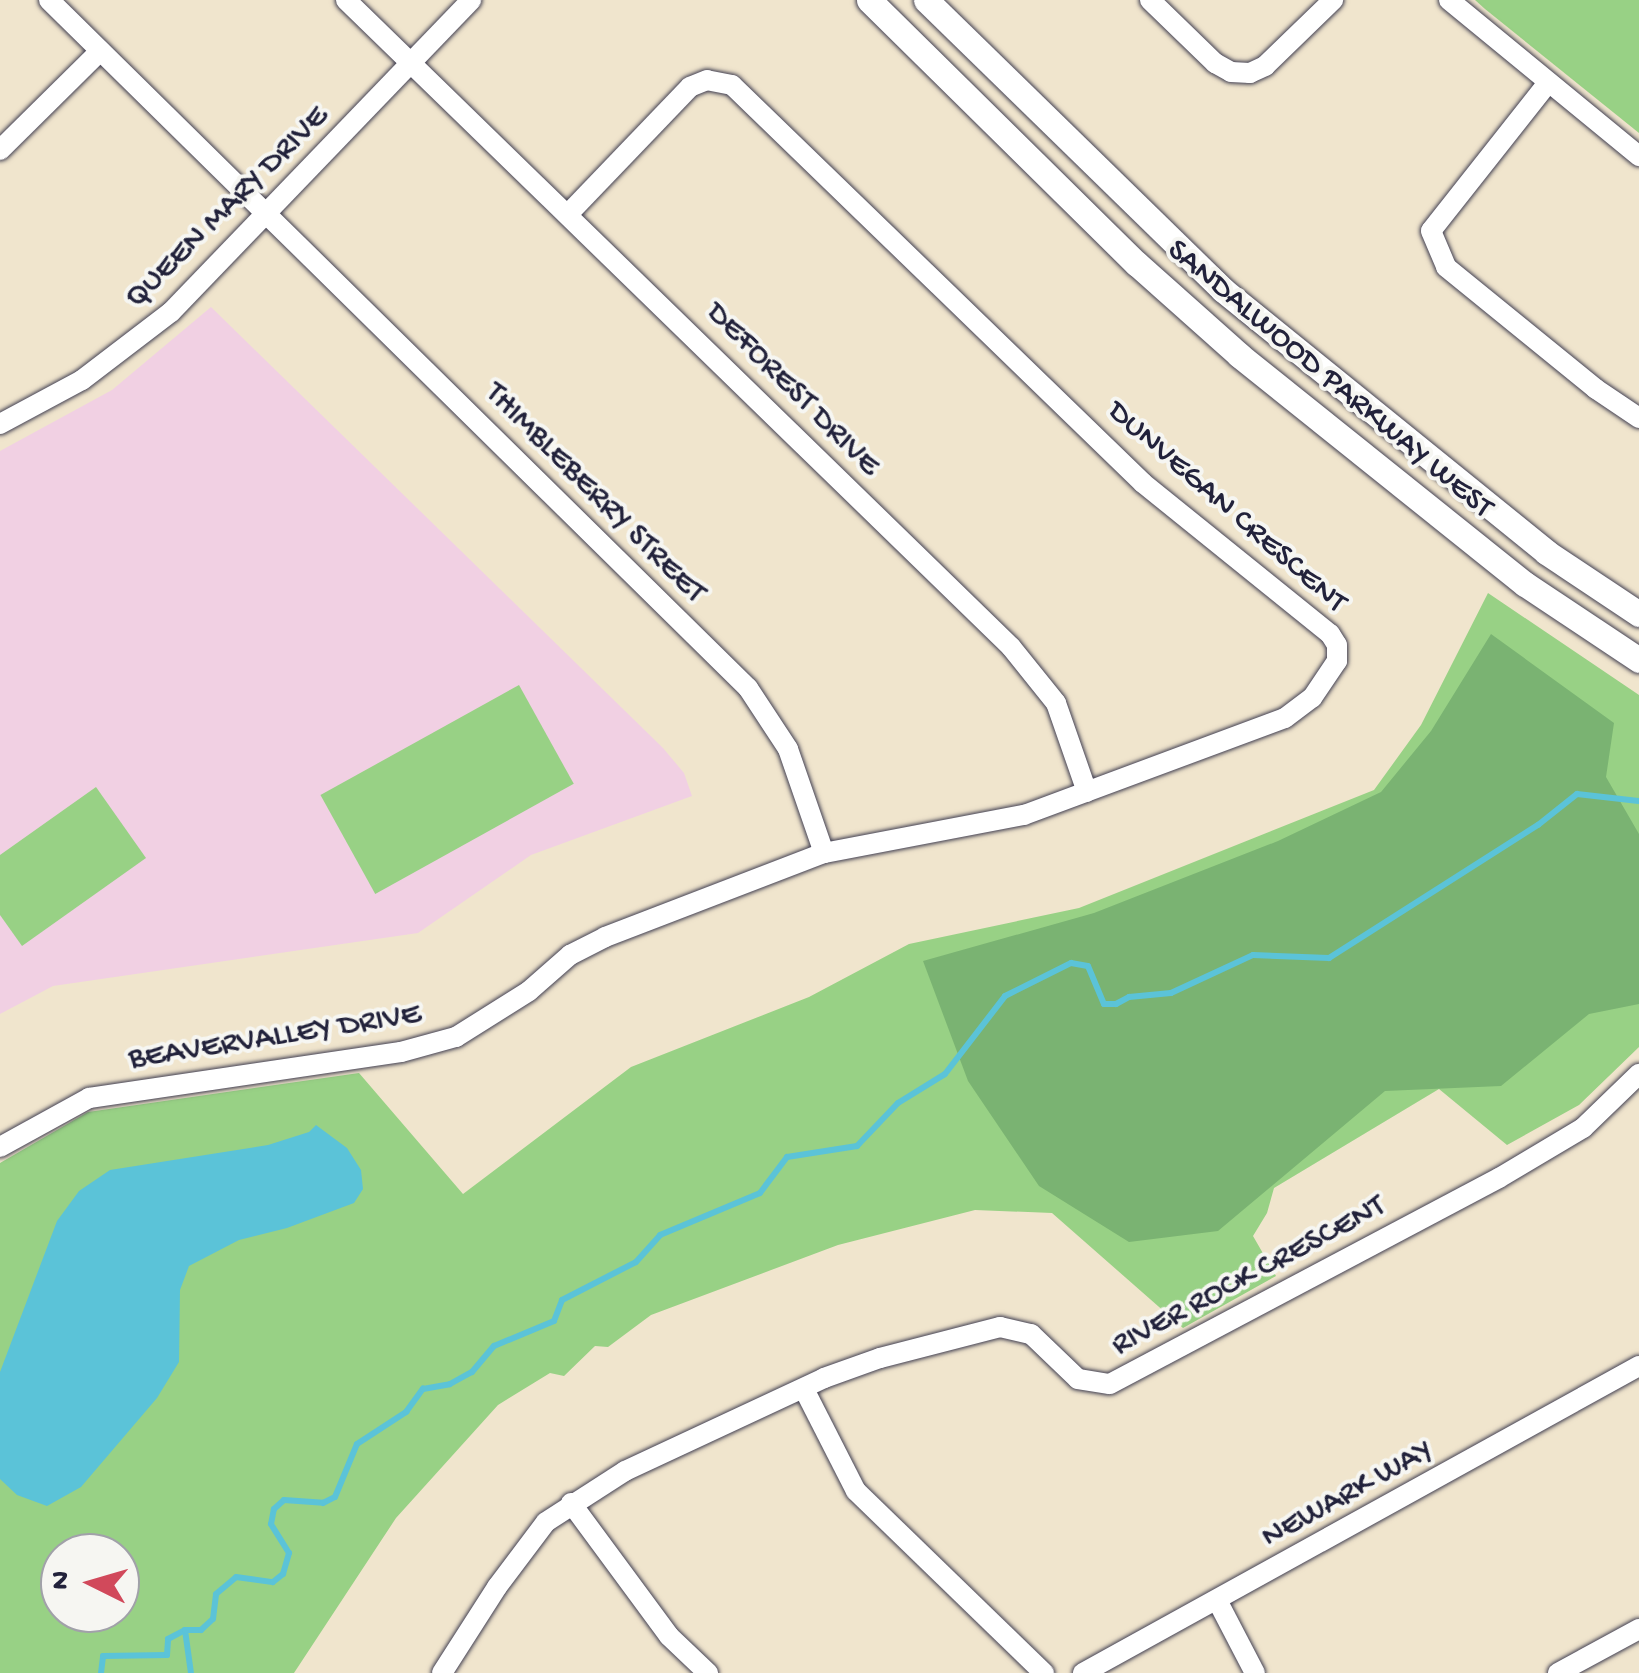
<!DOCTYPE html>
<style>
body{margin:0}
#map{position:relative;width:1639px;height:1673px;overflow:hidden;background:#f0e5cd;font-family:"Gochi Hand",sans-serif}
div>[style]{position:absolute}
.built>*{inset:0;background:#f1d0e3}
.green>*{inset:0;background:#98d185;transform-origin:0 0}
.forest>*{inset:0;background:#7ab372}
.water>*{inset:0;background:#5bc3d8}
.stream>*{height:6px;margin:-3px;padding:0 3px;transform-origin:3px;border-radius:3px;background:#5bc3d8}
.roads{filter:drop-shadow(0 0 2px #413f51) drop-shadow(0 0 2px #413f51)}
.minor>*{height:20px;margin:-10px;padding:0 10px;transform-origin:10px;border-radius:10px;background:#fff}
.major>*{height:25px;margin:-12.5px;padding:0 12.5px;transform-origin:12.5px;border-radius:12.5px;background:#fff}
span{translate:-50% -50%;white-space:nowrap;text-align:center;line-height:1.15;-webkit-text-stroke:8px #f6f6f2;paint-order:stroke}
.street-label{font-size:32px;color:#22223b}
.north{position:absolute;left:40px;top:1533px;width:100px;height:100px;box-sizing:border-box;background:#f6f6f2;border:2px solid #a1a1a9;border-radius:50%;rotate:275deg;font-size:28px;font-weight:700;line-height:40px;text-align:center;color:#22223b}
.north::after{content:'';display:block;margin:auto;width:35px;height:45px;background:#d1495b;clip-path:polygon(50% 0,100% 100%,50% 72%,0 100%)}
</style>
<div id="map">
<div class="built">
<div style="clip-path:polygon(211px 307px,663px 748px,684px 773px,692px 796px,531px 855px,418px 933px,53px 986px,0 1014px,0 451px,112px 390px)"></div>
</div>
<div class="green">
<div style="clip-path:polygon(1475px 0,1639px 0,1639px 133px,1485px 9px)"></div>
<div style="clip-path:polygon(evenodd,1488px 593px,1639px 695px,1639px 1047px,1579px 1105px,1507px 1145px,1439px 1089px,1274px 1188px,1267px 1213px,1253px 1236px,1276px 1276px,1183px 1328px,1052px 1213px,975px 1210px,838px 1245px,651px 1315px,608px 1347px,595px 1346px,564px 1376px,550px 1373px,498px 1405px,396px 1518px,294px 1673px,0 1673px,0 1163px,88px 1112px,359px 1073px,463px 1194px,631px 1067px,809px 997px,909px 944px,1079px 908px,1374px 790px,1421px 725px,1488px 593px,60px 1553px,120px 1553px,120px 1613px,60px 1613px,60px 1553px)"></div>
<div style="left:519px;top:685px;width:113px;height:227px;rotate:61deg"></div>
<div style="clip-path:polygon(96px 787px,146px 858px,22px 946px,0 915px,0 855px)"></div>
</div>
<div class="forest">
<div style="clip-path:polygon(1491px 634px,1614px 723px,1606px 777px,1639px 834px,1639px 1004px,1589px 1014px,1501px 1086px,1385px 1091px,1218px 1231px,1129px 1242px,1039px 1186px,968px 1081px,923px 961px,1094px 913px,1278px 841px,1381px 792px,1431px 731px)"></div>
</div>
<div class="water">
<div style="clip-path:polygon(316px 1125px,347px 1148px,361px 1170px,363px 1189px,354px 1203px,287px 1228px,239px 1240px,189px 1266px,180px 1290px,179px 1362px,157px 1398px,81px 1487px,47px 1506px,17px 1495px,0 1479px,0 1372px,57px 1221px,79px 1191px,110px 1170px,268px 1145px,309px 1132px)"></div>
</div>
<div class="stream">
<div style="left:185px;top:1630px;width:43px;rotate:82.1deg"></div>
<div style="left:101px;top:1673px;width:17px;rotate:-83deg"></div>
<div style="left:103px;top:1656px;width:64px;rotate:-0.9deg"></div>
<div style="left:167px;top:1655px;width:16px;rotate:-86deg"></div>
<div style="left:168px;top:1639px;width:19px;rotate:-28deg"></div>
<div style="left:185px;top:1630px;width:16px"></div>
<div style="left:201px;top:1630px;width:16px;rotate:-43deg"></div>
<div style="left:213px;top:1619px;width:25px;rotate:-83deg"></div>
<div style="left:216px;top:1594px;width:26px;rotate:-40deg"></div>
<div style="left:236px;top:1577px;width:37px;rotate:8deg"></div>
<div style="left:273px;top:1582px;width:13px;rotate:-39deg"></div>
<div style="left:283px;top:1574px;width:22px;rotate:-74deg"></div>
<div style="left:289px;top:1553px;width:34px;rotate:-122deg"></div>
<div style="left:271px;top:1524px;width:15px;rotate:-79deg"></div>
<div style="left:274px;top:1509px;width:13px;rotate:-42deg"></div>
<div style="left:284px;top:1500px;width:39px;rotate:4deg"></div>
<div style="left:323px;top:1503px;width:13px;rotate:-27deg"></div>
<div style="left:335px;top:1497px;width:57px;rotate:-67.5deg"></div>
<div style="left:357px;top:1444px;width:59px;rotate:-33.1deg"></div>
<div style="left:406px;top:1412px;width:29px;rotate:-54deg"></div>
<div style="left:423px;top:1389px;width:27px;rotate:-10deg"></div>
<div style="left:450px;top:1384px;width:25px;rotate:-29deg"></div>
<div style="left:472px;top:1372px;width:34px;rotate:-50deg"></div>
<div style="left:494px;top:1346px;width:65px;rotate:-22.6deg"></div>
<div style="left:554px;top:1321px;width:22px;rotate:-69deg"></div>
<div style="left:562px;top:1300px;width:83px;rotate:-27.2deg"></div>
<div style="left:636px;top:1262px;width:36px;rotate:-48deg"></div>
<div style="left:660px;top:1235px;width:108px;rotate:-22.8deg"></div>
<div style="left:760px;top:1193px;width:45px;rotate:-53.1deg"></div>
<div style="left:787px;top:1157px;width:71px;rotate:-8.9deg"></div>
<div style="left:857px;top:1146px;width:59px;rotate:-46.4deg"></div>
<div style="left:898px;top:1103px;width:55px;rotate:-31.7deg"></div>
<div style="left:945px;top:1074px;width:98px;rotate:-52.4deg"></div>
<div style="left:1005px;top:996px;width:74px;rotate:-26.6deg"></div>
<div style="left:1071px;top:963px;width:17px;rotate:10deg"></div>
<div style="left:1088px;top:966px;width:41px;rotate:67.2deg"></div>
<div style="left:1104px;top:1004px;width:12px"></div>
<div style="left:1116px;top:1004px;width:15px;rotate:-28deg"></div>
<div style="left:1129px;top:997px;width:42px;rotate:-5.4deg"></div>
<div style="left:1171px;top:993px;width:90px;rotate:-24.9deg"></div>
<div style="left:1253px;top:955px;width:76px;rotate:2.3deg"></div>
<div style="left:1329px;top:958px;width:248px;rotate:-32.5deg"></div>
<div style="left:1538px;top:825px;width:50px;rotate:-38.5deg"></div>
<div style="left:1577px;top:794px;width:62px;rotate:6.4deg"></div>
</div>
<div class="roads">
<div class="minor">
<div style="left:49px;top:0;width:981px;rotate:44.55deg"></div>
<div style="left:748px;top:688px;width:73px;rotate:56.7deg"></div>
<div style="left:788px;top:749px;width:110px;rotate:70.9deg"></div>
<div style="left:346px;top:0;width:928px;rotate:44.21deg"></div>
<div style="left:1011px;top:647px;width:72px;rotate:51.2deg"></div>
<div style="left:1056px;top:703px;width:94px;rotate:70.8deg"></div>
<div style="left:1150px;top:0;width:91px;rotate:44.1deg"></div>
<div style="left:1215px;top:63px;width:18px;rotate:29deg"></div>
<div style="left:1231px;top:72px;width:19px;rotate:3deg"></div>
<div style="left:1250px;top:73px;width:17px;rotate:-25deg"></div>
<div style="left:1265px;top:66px;width:95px;rotate:-44.1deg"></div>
<div style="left:1449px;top:0;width:246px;rotate:39.4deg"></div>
<div style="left:1547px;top:84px;width:187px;rotate:128.3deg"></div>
<div style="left:1431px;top:231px;width:39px;rotate:67deg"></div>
<div style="left:1446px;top:267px;width:193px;rotate:39.1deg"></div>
<div style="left:1596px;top:389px;width:52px;rotate:34deg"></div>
<div style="left:0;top:150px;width:141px;rotate:-44.7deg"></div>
<div style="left:0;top:424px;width:93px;rotate:-28.2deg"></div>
<div style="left:82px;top:380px;width:112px;rotate:-37.4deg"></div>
<div style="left:171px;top:312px;width:433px;rotate:-46.1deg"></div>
<div style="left:0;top:1147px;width:102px;rotate:-28.8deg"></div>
<div style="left:89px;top:1098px;width:315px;rotate:-8.4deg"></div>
<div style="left:401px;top:1052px;width:57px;rotate:-15.3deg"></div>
<div style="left:456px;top:1037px;width:86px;rotate:-32.2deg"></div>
<div style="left:529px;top:991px;width:55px;rotate:-41.3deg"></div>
<div style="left:570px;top:955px;width:39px;rotate:-27deg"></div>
<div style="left:605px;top:937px;width:235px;rotate:-21deg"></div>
<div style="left:824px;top:853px;width:204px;rotate:-10.8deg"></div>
<div style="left:1024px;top:815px;width:278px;rotate:-20.4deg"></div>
<div style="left:1285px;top:718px;width:34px;rotate:-37deg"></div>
<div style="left:1312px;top:698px;width:45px;rotate:-56deg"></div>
<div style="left:1337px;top:661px;width:16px;rotate:-90deg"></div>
<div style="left:1337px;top:645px;width:13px;rotate:-122deg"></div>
<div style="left:1330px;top:634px;width:240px;rotate:-141.1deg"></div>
<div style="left:1143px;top:483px;width:572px;rotate:-135.92deg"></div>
<div style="left:732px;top:85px;width:25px;rotate:-169deg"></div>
<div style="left:707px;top:80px;width:18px;rotate:158deg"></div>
<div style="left:690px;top:87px;width:175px;rotate:133.8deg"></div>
<div style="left:804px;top:1389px;width:114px;rotate:63deg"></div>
<div style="left:856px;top:1491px;width:262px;rotate:44.1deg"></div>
<div style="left:571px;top:1503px;width:165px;rotate:53.6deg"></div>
<div style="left:669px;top:1636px;width:54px;rotate:43.5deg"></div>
<div style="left:1218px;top:1602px;width:80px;rotate:62.5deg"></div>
<div style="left:442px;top:1673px;width:102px;rotate:-57.4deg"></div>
<div style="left:497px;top:1587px;width:81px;rotate:-53deg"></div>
<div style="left:546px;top:1522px;width:94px;rotate:-32.8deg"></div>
<div style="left:625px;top:1471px;width:220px;rotate:-25deg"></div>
<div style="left:824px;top:1378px;width:59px;rotate:-19.7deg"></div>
<div style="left:880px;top:1358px;width:124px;rotate:-14.5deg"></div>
<div style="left:1000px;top:1327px;width:32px;rotate:13deg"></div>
<div style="left:1031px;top:1334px;width:65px;rotate:43.8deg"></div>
<div style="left:1078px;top:1379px;width:32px;rotate:9deg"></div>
<div style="left:1110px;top:1384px;width:440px;rotate:-27.9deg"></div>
<div style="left:1499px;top:1178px;width:98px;rotate:-30.8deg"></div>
<div style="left:1583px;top:1128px;width:78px;rotate:-44deg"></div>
<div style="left:1083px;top:1673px;width:635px;rotate:-28.91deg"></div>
<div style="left:1558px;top:1673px;width:92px;rotate:-28.5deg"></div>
</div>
<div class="major">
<div style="left:869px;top:0;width:376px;rotate:44.6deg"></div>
<div style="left:1137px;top:264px;width:137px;rotate:41.7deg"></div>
<div style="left:1239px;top:355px;width:366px;rotate:38.7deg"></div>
<div style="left:1525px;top:584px;width:137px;rotate:33.7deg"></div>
<div style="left:926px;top:0;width:415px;rotate:44.3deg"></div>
<div style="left:1223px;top:290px;width:416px;rotate:39deg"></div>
<div style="left:1546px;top:552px;width:112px;rotate:33.7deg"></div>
</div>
</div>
<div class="street-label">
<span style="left:228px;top:208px;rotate:-45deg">QUEEN MARY DRIVE</span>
<span style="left:1329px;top:380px;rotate:40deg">SANDALWOOD PARKWAY WEST</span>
<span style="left:792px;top:390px;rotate:45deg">DEFOREST DRIVE</span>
<span style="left:594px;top:494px;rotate:45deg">THIMBLEBERRY STREET</span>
<span style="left:1226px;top:508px;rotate:41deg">DUNVEGAN CRESCENT</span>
<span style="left:275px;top:1038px;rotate:-9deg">BEAVERVALLEY DRIVE</span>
<span style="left:1249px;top:1277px;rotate:-28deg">RIVER ROCK CRESCENT</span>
<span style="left:1348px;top:1495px;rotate:-29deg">NEWARK WAY</span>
</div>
<div class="north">N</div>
</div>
